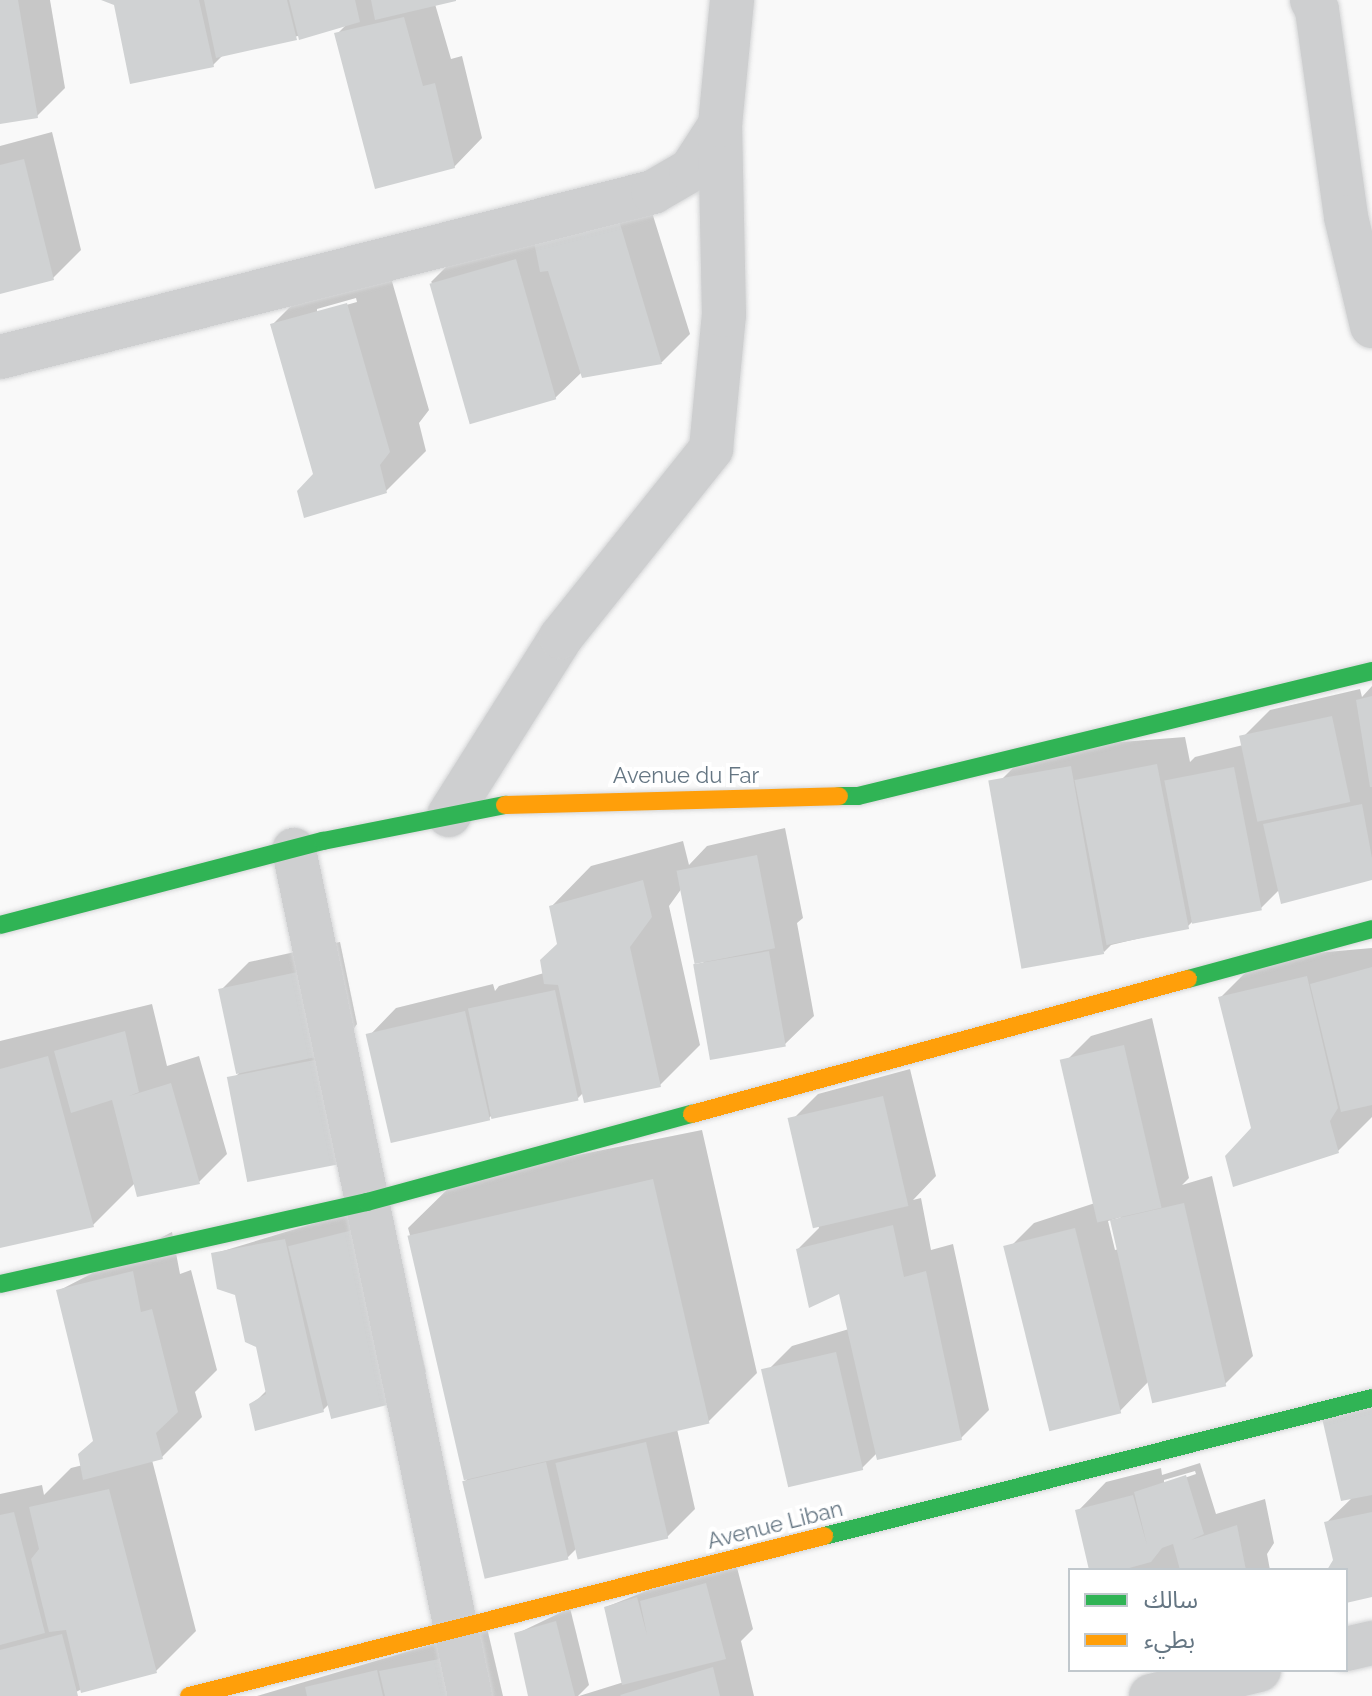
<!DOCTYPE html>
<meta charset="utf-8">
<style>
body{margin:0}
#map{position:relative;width:1372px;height:1696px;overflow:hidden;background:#f9f9f9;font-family:Raleway,"Noto Sans Arabic",sans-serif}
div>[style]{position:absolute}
.shadow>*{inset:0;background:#0003}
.building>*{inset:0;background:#d0d2d3;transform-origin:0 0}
.roads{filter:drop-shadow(0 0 2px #d5d6d7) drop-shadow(0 0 2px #d5d6d7)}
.street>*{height:44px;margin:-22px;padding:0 22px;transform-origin:22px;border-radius:22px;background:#cecfd0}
.fast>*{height:18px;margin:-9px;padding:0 9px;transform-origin:9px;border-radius:9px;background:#30b455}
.slow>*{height:18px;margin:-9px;padding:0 9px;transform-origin:9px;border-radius:9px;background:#ff9f0a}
span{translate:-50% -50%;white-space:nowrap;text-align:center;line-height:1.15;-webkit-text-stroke:8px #fff;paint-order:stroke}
.street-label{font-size:22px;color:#657683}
.legend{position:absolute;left:1068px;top:1568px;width:280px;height:104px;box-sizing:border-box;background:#fff;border:2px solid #c1c8cd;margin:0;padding:10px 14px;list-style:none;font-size:24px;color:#657683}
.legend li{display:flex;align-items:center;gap:16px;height:40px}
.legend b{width:40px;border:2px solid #c1c8cd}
</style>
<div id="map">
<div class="shadow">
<div style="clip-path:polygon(0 0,50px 0,65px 88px,37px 116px,0 122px)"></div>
<div style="clip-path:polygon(108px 0,452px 0,435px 4px,451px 59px,462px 56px,482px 138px,454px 167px,337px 34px,347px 24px,224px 54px,213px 65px)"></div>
<div style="clip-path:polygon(52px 132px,81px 250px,53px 278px,0 292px,0 146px)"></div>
<div style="clip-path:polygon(645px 190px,690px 334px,662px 362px,583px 376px,582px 372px,555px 398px,431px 282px,459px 254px)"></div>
<div style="clip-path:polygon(evenodd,387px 264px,429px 410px,419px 423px,426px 451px,386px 491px,315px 475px,272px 325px,312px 285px,387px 264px,356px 298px,357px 302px,317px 313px,317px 309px,356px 298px)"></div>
<div style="clip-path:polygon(1372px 686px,1372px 878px,1279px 890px,1261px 908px,1194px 920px,1187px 927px,1111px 945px,1104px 952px,992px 789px,1032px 749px,1185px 737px,1190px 762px,1195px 757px,1243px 745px,1242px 738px,1270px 710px,1360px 689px,1362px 697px)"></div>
<div style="clip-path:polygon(785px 828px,803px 918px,797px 923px,814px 1016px,785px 1044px,696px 969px,704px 962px,682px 888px,669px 906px,700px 1045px,660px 1085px,584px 1092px,578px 1098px,494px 1113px,489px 1118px,368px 1037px,396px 1008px,493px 984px,495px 991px,499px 986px,544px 973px,559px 944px,551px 907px,591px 866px,683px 841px,689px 865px,707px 846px)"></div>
<div style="clip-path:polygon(340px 942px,357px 1024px,251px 1180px,230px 1082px,240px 1072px,221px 990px,249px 962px)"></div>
<div style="clip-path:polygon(1372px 948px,1372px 1117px,1338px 1151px,1253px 1128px,1220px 998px,1260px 958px)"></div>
<div style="clip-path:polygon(152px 1004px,167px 1066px,199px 1056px,227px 1154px,199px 1182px,135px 1183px,93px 1225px,0 1246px,0 1041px)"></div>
<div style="clip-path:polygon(evenodd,1152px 1018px,1189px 1178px,1182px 1185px,1212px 1176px,1253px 1356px,1225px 1384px,1148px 1382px,1119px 1412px,1006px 1251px,1034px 1223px,1095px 1203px,1063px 1064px,1091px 1036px,1152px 1018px,1121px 1217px,1113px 1225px,1119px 1249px,1115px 1250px,1108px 1221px,1121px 1217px)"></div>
<div style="clip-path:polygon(910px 1069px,936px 1176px,913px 1200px,921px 1198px,931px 1250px,953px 1244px,989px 1410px,961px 1438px,877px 1453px,862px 1468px,764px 1374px,792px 1346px,849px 1329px,840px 1291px,798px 1249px,819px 1228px,790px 1122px,818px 1094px)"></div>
<div style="clip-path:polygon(702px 1130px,757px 1373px,708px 1422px,677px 1429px,695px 1509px,667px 1537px,578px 1547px,567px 1558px,464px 1482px,476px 1471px,408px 1228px,458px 1179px)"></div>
<div style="clip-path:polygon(385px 1202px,426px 1372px,398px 1400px,329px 1404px,323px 1410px,252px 1405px,267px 1390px,258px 1346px,237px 1293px,213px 1254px)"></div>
<div style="clip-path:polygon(172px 1232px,180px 1274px,191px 1270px,217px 1370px,195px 1392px,202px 1417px,162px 1457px,152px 1460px,196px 1631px,156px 1671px,82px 1689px,68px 1696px,0 1696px,0 1494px,42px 1485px,44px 1495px,71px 1468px,83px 1465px,95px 1440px,58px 1291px)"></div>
<div style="clip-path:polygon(1372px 1387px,1372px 1595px,1346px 1601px,1346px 1570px,1330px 1570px,1335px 1560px,1326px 1523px,1353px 1497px)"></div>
<div style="clip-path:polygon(evenodd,1200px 1463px,1216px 1514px,1265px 1499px,1274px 1543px,1267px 1554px,1270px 1570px,1091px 1570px,1078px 1511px,1106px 1482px,1161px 1468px,1162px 1475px,1200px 1463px,1195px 1471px,1196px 1474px,1164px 1485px,1164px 1480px,1195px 1471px)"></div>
<div style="clip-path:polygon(734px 1556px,753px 1629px,741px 1641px,754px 1696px,579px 1696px,624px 1682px,606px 1607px)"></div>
<div style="clip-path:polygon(570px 1608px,589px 1685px,578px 1696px,530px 1696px,516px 1634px)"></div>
<div style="clip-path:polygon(487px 1628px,503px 1696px,257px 1696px)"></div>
</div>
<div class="building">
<div style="clip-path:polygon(0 0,18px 0,38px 118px,0 124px)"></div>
<div style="clip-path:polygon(101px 0,199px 0,214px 67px,130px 84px,114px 5px)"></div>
<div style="clip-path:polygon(204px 0,287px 0,297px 40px,216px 58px)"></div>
<div style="clip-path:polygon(289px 0,355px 0,360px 22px,299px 40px)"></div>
<div style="clip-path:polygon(371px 0,456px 0,456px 1px,375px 20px)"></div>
<div style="clip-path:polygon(404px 17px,423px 86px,435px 83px,455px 168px,375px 189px,334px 33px)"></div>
<div style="clip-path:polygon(24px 159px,54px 280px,0 294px,0 165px)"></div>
<div style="clip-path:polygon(618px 217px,662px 364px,582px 378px,548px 271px,540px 272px,534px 242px)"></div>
<div style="left:516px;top:259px;width:146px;height:90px;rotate:74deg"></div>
<div style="clip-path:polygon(347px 303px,390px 452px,380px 465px,387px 493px,304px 518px,297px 491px,313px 474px,270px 324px)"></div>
<div style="clip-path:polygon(1372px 696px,1372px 787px,1370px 787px,1356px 700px)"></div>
<div style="left:1332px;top:716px;width:88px;height:95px;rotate:78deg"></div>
<div style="left:1157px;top:764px;width:168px;height:84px;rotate:79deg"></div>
<div style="left:1071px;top:766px;width:191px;height:84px;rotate:80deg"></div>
<div style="left:1234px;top:767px;width:146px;height:71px;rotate:79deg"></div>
<div style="clip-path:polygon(1362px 804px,1372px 858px,1372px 880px,1281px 904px,1263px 824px)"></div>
<div style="left:757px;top:855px;width:95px;height:82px;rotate:79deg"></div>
<div style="clip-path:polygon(643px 880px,652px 917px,630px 947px,661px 1087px,584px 1103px,558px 985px,544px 984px,540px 960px,557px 944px,549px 906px)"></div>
<div style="left:769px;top:951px;width:97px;height:77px;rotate:80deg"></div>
<div style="clip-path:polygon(1372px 967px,1372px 1105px,1341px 1112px,1310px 984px)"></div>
<div style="left:312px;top:969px;width:87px;height:96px;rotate:78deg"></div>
<div style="clip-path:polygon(1307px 976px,1338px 1108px,1330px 1121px,1339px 1153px,1233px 1187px,1225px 1156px,1251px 1128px,1218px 997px)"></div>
<div style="left:555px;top:990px;width:113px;height:89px;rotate:78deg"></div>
<div style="left:465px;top:1011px;width:112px;height:102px;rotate:77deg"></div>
<div style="clip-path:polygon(125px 1031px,139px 1092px,129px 1096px,171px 1083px,200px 1184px,137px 1197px,112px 1100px,71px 1113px,54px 1051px)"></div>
<div style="left:1124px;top:1045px;width:167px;height:66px;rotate:77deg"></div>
<div style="clip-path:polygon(48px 1056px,94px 1227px,0 1248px,0 1069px)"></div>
<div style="left:325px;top:1058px;width:107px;height:100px;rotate:79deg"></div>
<div style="left:883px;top:1096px;width:113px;height:98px;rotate:77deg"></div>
<div style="left:653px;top:1179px;width:251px;height:252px;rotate:77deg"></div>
<div style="left:1184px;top:1203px;width:188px;height:76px;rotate:77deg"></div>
<div style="clip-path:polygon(893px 1225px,904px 1277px,926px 1271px,962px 1440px,877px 1460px,839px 1294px,809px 1308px,796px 1249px)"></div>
<div style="left:1075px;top:1228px;width:191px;height:74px;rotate:76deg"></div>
<div style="left:357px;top:1229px;width:178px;height:71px;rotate:76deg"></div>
<div style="clip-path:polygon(285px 1239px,324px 1412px,255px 1431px,249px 1404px,266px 1394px,256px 1347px,245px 1342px,235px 1295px,217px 1289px,211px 1253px)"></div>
<div style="clip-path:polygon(133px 1271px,141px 1312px,152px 1309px,178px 1412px,156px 1433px,163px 1459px,83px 1480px,78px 1454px,93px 1441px,56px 1290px)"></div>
<div style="left:836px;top:1352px;width:121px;height:77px;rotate:77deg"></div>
<div style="clip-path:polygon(1372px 1407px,1372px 1495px,1341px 1501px,1322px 1418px)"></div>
<div style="left:646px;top:1442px;width:99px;height:93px;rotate:77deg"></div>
<div style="left:546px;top:1462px;width:100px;height:86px;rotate:77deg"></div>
<div style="clip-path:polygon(1186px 1475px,1204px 1534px,1191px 1540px,1237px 1525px,1246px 1570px,1180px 1570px,1173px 1544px,1162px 1548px,1151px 1562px,1122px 1570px,1089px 1570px,1075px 1510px,1133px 1495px,1147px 1545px,1134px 1492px)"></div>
<div style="clip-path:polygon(109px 1489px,157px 1673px,81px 1693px,66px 1630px,49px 1632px,31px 1559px,39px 1549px,29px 1507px)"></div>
<div style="clip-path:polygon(14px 1512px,45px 1633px,0 1645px,0 1515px)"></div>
<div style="clip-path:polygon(1372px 1512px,1372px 1597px,1346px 1603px,1346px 1570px,1327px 1570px,1333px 1560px,1324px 1522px)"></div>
<div style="clip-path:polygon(706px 1583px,726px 1659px,622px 1685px,604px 1607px,637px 1597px,647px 1635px,640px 1601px)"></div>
<div style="clip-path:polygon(556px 1621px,575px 1696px,528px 1696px,514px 1633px)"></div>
<div style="clip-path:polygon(62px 1634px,78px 1696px,0 1696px,0 1650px)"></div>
<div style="clip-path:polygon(459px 1655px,469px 1696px,385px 1696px,379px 1671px)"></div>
<div style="clip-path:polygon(713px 1667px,720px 1696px,621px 1696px,620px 1695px)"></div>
<div style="clip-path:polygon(377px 1670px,383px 1696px,307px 1696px,305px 1687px)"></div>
</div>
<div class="roads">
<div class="street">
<div style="left:1312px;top:0;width:11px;rotate:63deg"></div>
<div style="left:1317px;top:10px;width:209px;rotate:82deg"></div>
<div style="left:1346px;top:217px;width:112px;rotate:76.6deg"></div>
<div style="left:0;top:357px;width:674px;rotate:-14.18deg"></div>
<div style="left:653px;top:192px;width:44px;rotate:-30.1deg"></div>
<div style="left:691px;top:170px;width:54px;rotate:-57.2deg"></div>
<div style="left:449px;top:815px;width:210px;rotate:-57.8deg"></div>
<div style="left:561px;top:637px;width:241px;rotate:-51.4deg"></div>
<div style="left:711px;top:449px;width:135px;rotate:-84.5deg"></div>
<div style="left:724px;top:315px;width:190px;rotate:-91.2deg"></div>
<div style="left:720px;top:125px;width:126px;rotate:-84.5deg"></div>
<div style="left:294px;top:850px;width:864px;rotate:78.25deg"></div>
<div style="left:1346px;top:1649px;width:27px;rotate:-13deg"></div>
<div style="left:1151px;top:1696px;width:111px;rotate:-13.5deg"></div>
</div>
<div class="fast">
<div style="left:839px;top:796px;width:19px"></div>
<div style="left:858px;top:796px;width:529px;rotate:-13.67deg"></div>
<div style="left:0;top:925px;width:334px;rotate:-14.6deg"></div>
<div style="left:323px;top:841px;width:186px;rotate:-11.2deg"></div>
<div style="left:1188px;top:979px;width:191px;rotate:-15.2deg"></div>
<div style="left:0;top:1284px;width:376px;rotate:-12.6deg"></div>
<div style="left:367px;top:1202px;width:337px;rotate:-15.2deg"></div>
<div style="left:824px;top:1536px;width:565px;rotate:-14.13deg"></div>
</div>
<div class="slow">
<div style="left:505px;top:805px;width:334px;rotate:-1.5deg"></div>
<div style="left:692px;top:1114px;width:514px;rotate:-15.23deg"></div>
<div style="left:189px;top:1696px;width:655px;rotate:-14.14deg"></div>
</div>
</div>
<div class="street-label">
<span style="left:686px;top:776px">Avenue du Far</span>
<span style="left:775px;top:1525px;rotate:-14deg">Avenue Liban</span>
</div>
<ul class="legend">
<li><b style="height:10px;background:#30b455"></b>سالك</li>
<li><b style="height:10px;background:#ff9f0a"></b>بطيء</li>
</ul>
</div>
